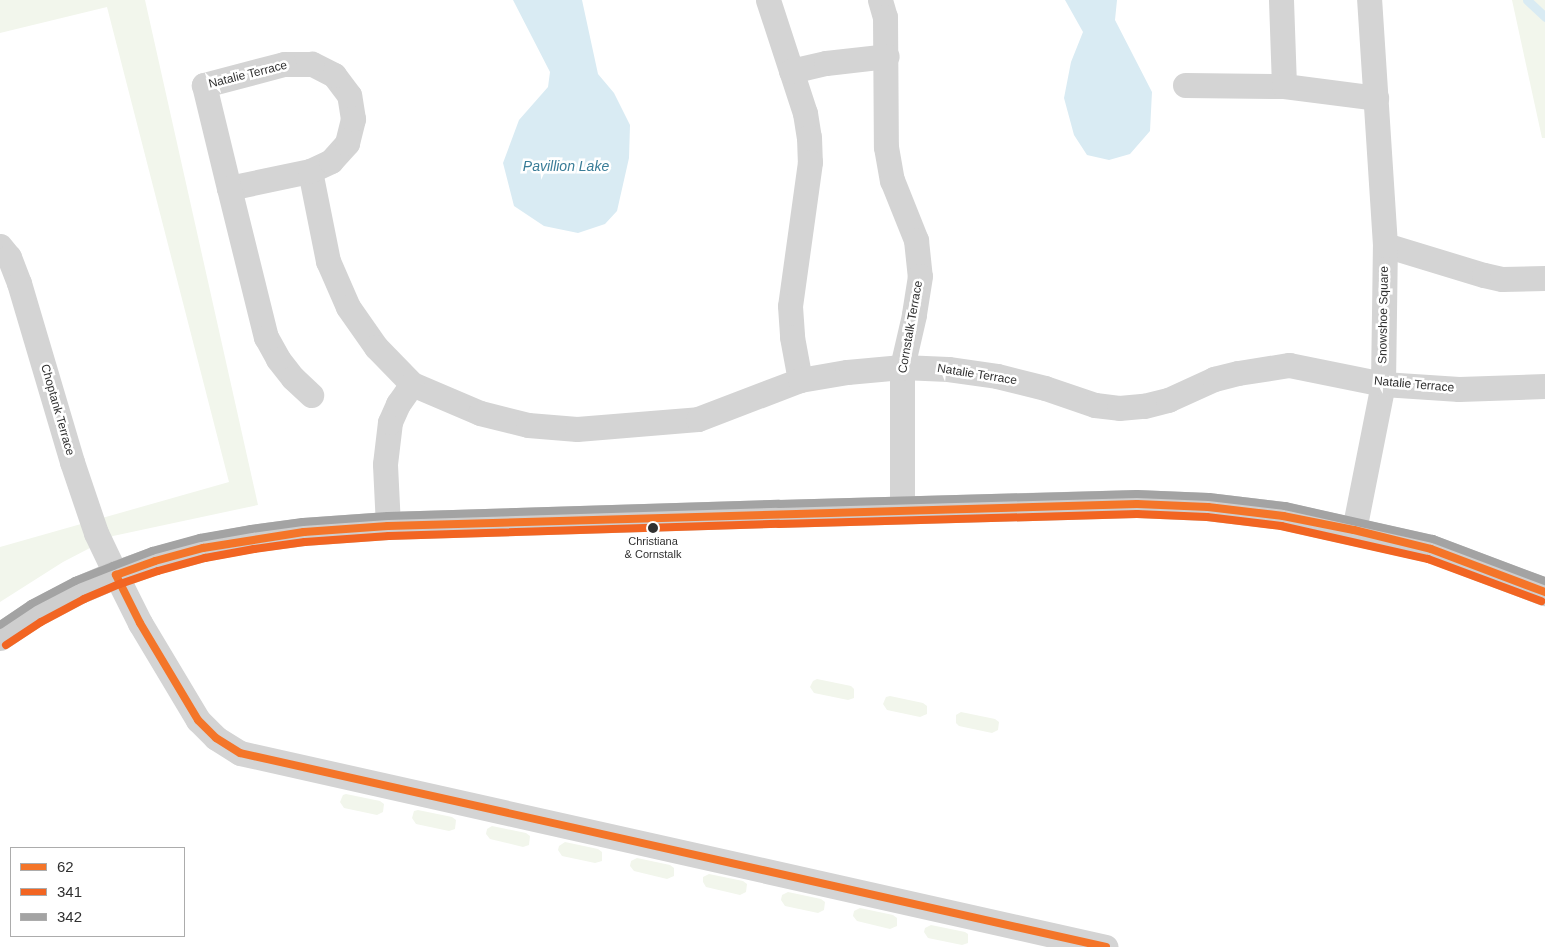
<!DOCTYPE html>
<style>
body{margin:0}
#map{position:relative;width:1545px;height:947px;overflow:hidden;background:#fff;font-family:Helvetica,sans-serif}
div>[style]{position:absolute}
.green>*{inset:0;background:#f2f6ec}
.water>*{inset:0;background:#d9ebf3}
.stream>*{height:9px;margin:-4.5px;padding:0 4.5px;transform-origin:4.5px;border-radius:4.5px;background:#d9ebf3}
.street>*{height:25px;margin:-12.5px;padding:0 12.5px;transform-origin:12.5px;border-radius:12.5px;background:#d4d4d4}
.secondary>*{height:28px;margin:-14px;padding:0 14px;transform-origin:14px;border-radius:14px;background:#cecece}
.bus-1>*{height:8px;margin:-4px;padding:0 4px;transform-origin:4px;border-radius:4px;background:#f47529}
.bus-2>*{height:8px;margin:-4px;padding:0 4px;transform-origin:4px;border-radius:4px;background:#f26522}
.bus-3>*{height:8px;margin:-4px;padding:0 4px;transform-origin:4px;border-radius:4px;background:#a3a3a3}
.dots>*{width:14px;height:14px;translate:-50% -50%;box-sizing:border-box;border:2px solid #fff;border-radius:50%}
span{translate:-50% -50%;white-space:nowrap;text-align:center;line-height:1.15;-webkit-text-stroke:5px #fff;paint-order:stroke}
.bus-label{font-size:11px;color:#303030}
.street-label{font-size:12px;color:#303030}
.water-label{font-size:14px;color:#397c97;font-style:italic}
.legend{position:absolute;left:10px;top:847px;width:175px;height:90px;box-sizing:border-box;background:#fff;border:1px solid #acacac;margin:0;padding:6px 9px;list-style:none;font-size:15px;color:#303030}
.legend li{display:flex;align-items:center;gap:10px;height:25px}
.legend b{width:25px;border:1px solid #acacac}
</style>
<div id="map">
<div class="green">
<div style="clip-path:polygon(0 0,145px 0,258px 505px,113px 536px,63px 562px,0 602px,0 547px,229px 482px,107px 7px,0 33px)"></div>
<div style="clip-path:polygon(1512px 0,1545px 0,1545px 138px,1542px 138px)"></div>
<div style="clip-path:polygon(817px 679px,851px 686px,854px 689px,854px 698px,848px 700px,814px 693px,810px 687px,813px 681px)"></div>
<div style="clip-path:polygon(890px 696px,923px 703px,927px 706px,927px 714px,920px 717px,887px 710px,883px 704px,886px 697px)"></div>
<div style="clip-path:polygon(961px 712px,995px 719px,999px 722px,998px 730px,992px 733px,959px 726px,956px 723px,956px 715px)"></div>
<div style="clip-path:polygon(346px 794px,380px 801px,384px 804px,383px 812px,377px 815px,344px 808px,340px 802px,343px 795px)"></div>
<div style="clip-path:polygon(418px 810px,452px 817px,456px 820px,455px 829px,449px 831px,416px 824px,412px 818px,414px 811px)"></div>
<div style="clip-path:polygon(492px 826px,526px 833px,530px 836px,529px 845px,523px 847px,490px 839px,486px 834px,487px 829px)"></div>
<div style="clip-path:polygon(565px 842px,598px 849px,602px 852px,602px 861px,595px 863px,562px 856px,558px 850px,559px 846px)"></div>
<div style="clip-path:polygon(637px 858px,670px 865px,674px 868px,674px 876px,667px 879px,634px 871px,630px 866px,631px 861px)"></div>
<div style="clip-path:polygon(709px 874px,743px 881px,747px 884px,746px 892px,740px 895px,706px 887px,703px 882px,703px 877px)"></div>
<div style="clip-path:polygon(788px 892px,821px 899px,825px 902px,824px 910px,818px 913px,785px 906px,781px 900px,782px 895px)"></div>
<div style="clip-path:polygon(860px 908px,893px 915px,897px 918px,897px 926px,890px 929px,857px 921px,853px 916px,854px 911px)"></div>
<div style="clip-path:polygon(931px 925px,965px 932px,968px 934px,968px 943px,962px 945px,928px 938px,924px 932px,925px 928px)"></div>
</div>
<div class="water">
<div style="clip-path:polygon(513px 0,582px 0,598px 74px,614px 93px,630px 125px,629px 158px,617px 211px,605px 224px,578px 233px,544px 226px,514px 206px,503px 163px,519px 120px,548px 87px,550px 72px)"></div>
<div style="clip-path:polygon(1065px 0,1117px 0,1115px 20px,1152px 92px,1150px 131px,1130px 154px,1109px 160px,1087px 155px,1074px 135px,1064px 98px,1071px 62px,1083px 32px)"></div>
</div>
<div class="stream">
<div style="left:1527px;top:0;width:25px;rotate:43deg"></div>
</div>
<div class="street">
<div style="left:768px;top:0;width:119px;rotate:71.9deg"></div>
<div style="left:805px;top:113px;width:24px;rotate:81deg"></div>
<div style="left:809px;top:137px;width:25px;rotate:88deg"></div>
<div style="left:810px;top:162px;width:145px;rotate:97.9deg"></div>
<div style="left:790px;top:306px;width:31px;rotate:86deg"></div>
<div style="left:792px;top:337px;width:44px;rotate:79.5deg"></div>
<div style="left:880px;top:0;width:18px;rotate:74deg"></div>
<div style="left:885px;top:17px;width:130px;rotate:89.6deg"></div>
<div style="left:886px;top:147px;width:34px;rotate:80deg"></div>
<div style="left:892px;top:180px;width:65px;rotate:68.2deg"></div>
<div style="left:916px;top:240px;width:36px;rotate:84deg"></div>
<div style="left:920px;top:276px;width:39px;rotate:99deg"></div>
<div style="left:914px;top:315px;width:53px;rotate:103deg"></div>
<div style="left:902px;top:367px;width:143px;rotate:90deg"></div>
<div style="left:1281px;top:0;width:86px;rotate:88deg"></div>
<div style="left:791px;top:71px;width:36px;rotate:-13deg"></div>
<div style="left:826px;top:63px;width:61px;rotate:-6.5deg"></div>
<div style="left:1185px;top:85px;width:99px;rotate:0.6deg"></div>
<div style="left:1284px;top:86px;width:93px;rotate:7.4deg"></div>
<div style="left:310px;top:171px;width:92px;rotate:78.7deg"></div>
<div style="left:328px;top:261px;width:50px;rotate:66.5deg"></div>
<div style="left:348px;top:307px;width:49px;rotate:55deg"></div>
<div style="left:376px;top:347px;width:52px;rotate:45.8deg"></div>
<div style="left:412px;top:384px;width:74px;rotate:23.1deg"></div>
<div style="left:480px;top:413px;width:49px;rotate:14deg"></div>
<div style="left:528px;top:425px;width:49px;rotate:4.7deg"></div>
<div style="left:577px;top:429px;width:121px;rotate:-4.7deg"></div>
<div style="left:698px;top:419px;width:109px;rotate:-20.9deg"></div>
<div style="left:800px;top:380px;width:48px;rotate:-9.7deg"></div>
<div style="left:847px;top:372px;width:55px;rotate:-5.2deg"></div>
<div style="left:902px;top:367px;width:46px;rotate:2.5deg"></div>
<div style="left:948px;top:369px;width:49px;rotate:8.1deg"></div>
<div style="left:997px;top:376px;width:49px;rotate:14deg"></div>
<div style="left:1045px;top:388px;width:53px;rotate:18.8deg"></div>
<div style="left:1095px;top:405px;width:24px;rotate:7deg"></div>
<div style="left:1119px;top:408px;width:25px;rotate:-5deg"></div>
<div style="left:1144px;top:406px;width:25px;rotate:-14deg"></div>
<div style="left:1168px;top:400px;width:51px;rotate:-24.5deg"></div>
<div style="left:1214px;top:379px;width:25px;rotate:-14deg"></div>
<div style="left:1238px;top:373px;width:52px;rotate:-8.9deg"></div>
<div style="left:1289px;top:365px;width:96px;rotate:11.4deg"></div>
<div style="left:1383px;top:384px;width:76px;rotate:3.8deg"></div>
<div style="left:1459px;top:389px;width:86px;rotate:-2deg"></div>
<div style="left:229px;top:188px;width:83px;rotate:-11.9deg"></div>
<div style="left:310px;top:171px;width:23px;rotate:-25deg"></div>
<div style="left:331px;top:161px;width:24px;rotate:-48deg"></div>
<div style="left:347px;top:143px;width:25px;rotate:-76deg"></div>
<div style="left:353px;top:119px;width:24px;rotate:-99deg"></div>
<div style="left:349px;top:95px;width:25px;rotate:-127deg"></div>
<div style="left:334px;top:75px;width:25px;rotate:-153deg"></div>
<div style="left:312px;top:64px;width:28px;rotate:180deg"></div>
<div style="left:284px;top:64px;width:83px;rotate:165.3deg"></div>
<div style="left:204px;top:85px;width:106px;rotate:76.4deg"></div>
<div style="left:229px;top:188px;width:154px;rotate:76.1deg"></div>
<div style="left:266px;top:337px;width:25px;rotate:61deg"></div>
<div style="left:278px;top:359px;width:24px;rotate:52deg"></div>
<div style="left:293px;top:378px;width:25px;rotate:43deg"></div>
<div style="left:1385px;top:245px;width:103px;rotate:16.9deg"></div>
<div style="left:1484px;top:275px;width:18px;rotate:13deg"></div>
<div style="left:1502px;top:279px;width:43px;rotate:-1.3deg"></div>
<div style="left:0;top:246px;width:14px;rotate:51deg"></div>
<div style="left:9px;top:257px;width:28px;rotate:69deg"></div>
<div style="left:19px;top:283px;width:187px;rotate:73.5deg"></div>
<div style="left:72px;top:462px;width:75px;rotate:71.3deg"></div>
<div style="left:96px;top:533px;width:47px;rotate:64.5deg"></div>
<div style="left:116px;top:575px;width:54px;rotate:63.4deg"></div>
<div style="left:140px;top:623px;width:113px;rotate:59.1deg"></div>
<div style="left:198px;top:720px;width:25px;rotate:45deg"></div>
<div style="left:216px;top:738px;width:28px;rotate:32deg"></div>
<div style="left:240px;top:753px;width:887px;rotate:12.63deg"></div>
<div style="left:388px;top:526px;width:62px;rotate:-92.8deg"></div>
<div style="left:385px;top:464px;width:42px;rotate:-83.2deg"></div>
<div style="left:390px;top:422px;width:20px;rotate:-66deg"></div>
<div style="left:398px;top:404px;width:24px;rotate:-55deg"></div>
<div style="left:1354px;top:530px;width:149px;rotate:-78.8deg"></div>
<div style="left:1383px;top:384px;width:139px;rotate:-89.2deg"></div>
<div style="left:1385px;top:245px;width:246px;rotate:-93.7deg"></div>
</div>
<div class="secondary">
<div style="left:0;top:637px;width:43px;rotate:-33.7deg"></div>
<div style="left:36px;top:613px;width:50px;rotate:-27.6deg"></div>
<div style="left:80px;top:590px;width:39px;rotate:-23deg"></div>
<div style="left:116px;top:575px;width:41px;rotate:-19.7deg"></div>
<div style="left:155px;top:561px;width:50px;rotate:-15.2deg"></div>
<div style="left:203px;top:548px;width:50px;rotate:-10.4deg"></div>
<div style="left:252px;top:539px;width:52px;rotate:-7.7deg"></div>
<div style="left:304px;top:532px;width:84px;rotate:-4.1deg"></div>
<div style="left:388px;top:526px;width:391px;rotate:-1.8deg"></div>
<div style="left:779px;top:514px;width:358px;rotate:-1.6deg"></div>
<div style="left:1137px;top:504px;width:71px;rotate:2.4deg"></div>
<div style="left:1208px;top:507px;width:76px;rotate:6.8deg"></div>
<div style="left:1283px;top:516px;width:152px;rotate:12.6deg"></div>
<div style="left:1431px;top:549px;width:122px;rotate:20.7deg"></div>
</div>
<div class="bus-1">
<div style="left:1106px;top:947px;width:887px;rotate:-167.37deg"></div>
<div style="left:240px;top:753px;width:28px;rotate:-148deg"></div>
<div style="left:216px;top:738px;width:25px;rotate:-135deg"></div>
<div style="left:198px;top:720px;width:113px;rotate:-120.9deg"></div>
<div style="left:140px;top:623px;width:54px;rotate:-116.6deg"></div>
<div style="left:116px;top:575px;width:41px;rotate:-19.7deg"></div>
<div style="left:155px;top:561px;width:50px;rotate:-15.2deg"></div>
<div style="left:203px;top:548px;width:102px;rotate:-9deg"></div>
<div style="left:304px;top:532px;width:84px;rotate:-4.1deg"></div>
<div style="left:388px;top:526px;width:749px;rotate:-1.68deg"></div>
<div style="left:1137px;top:504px;width:71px;rotate:2.4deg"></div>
<div style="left:1208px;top:507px;width:76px;rotate:6.8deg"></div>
<div style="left:1283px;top:516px;width:72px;rotate:11.2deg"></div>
<div style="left:1354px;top:530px;width:79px;rotate:13.9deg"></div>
<div style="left:1431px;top:549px;width:122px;rotate:20.7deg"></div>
</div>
<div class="bus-2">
<div style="left:6px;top:645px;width:42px;rotate:-33.3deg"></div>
<div style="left:41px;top:622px;width:49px;rotate:-28.1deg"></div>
<div style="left:84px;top:599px;width:39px;rotate:-23deg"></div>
<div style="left:120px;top:584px;width:40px;rotate:-18.9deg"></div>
<div style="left:158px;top:571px;width:49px;rotate:-15.5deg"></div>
<div style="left:205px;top:558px;width:50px;rotate:-10.4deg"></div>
<div style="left:254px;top:549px;width:51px;rotate:-7.8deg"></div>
<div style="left:305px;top:542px;width:84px;rotate:-4.1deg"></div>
<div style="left:389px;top:536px;width:390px;rotate:-1.8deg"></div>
<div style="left:779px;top:524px;width:358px;rotate:-1.6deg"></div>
<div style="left:1137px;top:514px;width:70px;rotate:2.5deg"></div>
<div style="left:1207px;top:517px;width:75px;rotate:6.9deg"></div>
<div style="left:1281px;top:526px;width:151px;rotate:12.7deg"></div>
<div style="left:1428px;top:559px;width:121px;rotate:20.4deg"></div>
</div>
<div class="bus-3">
<div style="left:0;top:625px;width:37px;rotate:-34deg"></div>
<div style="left:31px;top:604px;width:50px;rotate:-27.6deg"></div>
<div style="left:75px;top:581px;width:41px;rotate:-21.5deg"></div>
<div style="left:113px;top:566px;width:42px;rotate:-21deg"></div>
<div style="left:152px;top:551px;width:50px;rotate:-15.2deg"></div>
<div style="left:200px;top:538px;width:52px;rotate:-10deg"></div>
<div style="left:251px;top:529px;width:52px;rotate:-7.7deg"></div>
<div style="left:303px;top:522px;width:85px;rotate:-4deg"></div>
<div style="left:388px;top:516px;width:391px;rotate:-1.8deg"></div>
<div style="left:779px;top:504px;width:358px;rotate:-1.6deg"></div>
<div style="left:1137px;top:494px;width:72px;rotate:2.4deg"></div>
<div style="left:1209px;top:497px;width:77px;rotate:6.8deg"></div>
<div style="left:1285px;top:506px;width:152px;rotate:12.6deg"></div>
<div style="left:1433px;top:539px;width:120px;rotate:20.6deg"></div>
</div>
<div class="dots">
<div style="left:653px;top:528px;background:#303030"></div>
</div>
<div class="bus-label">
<span style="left:653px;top:548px">Christiana<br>&amp; Cornstalk</span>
</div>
<div class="street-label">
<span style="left:248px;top:75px;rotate:-14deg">Natalie Terrace</span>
<span style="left:1384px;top:315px;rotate:-89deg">Snowshoe Square</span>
<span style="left:911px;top:327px;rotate:-80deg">Cornstalk Terrace</span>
<span style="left:977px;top:375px;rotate:9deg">Natalie Terrace</span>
<span style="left:1414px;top:385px;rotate:5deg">Natalie Terrace</span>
<span style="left:57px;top:410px;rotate:74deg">Choptank Terrace</span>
</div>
<div class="water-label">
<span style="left:566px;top:166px">Pavillion Lake</span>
</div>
<ul class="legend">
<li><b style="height:6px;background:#f47529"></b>62</li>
<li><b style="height:6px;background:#f26522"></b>341</li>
<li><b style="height:6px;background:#a3a3a3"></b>342</li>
</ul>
</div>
